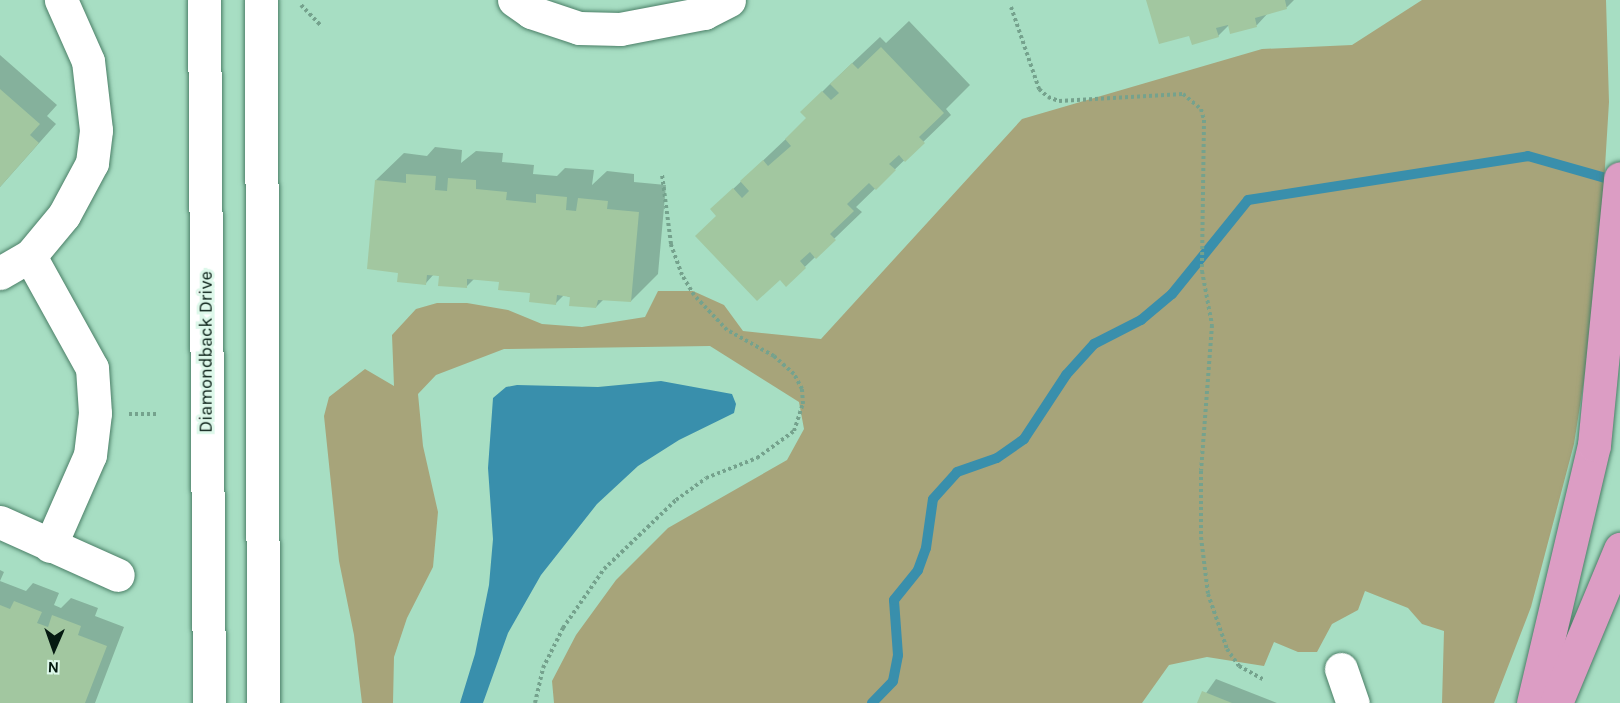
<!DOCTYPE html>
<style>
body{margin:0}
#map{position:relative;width:1620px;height:703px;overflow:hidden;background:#a7dec3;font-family:Karla,sans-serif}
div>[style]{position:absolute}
.green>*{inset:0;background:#a7a47a}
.water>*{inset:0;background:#398fac}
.shadow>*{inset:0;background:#0003}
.stream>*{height:10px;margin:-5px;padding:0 5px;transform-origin:5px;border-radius:5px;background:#398fac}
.building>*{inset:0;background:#a2c7a0}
.path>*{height:4px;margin-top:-2px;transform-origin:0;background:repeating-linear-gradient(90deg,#75a28d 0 3px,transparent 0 6px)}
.roads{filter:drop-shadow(0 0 2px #4b7f67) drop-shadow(0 0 2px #4b7f67)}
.minor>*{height:33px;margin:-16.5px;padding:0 16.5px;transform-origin:16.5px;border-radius:16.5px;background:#fff}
.major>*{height:33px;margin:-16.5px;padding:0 16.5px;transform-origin:16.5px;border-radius:16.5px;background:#dc9dc4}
span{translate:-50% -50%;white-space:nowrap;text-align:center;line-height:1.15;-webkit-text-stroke:6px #ddf8ea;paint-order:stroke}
.street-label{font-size:18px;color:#051a11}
.north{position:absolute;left:24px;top:619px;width:60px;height:60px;-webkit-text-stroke:4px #ddf8ea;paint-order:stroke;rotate:182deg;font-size:16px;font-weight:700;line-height:24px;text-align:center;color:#051a11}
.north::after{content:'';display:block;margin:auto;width:21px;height:27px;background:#051a11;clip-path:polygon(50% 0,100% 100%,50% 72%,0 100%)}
</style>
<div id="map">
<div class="green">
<div style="clip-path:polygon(1422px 0,1606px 0,1609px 102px,1597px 297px,1574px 444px,1531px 607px,1494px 703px,1442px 703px,1444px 631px,1422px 624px,1408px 608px,1365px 591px,1358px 610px,1332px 624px,1317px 652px,1298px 652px,1274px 642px,1264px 666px,1207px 657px,1169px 665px,1142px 703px,554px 703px,552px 681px,576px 635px,616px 580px,668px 528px,787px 460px,804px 429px,799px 402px,710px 346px,504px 349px,436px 375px,418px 394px,423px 446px,438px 512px,433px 567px,407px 618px,394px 657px,393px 703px,362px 703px,354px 635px,339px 561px,324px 416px,329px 397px,365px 369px,394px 386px,392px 335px,416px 309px,437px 303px,467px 303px,508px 310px,542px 324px,582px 327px,645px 317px,658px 291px,693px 291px,724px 305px,743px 331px,821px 339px,1022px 119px,1262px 49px,1352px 45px)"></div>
</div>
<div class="water">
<div style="clip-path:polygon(661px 381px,732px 394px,736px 404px,734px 413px,679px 440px,638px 466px,597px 504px,541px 575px,508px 633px,483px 703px,460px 703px,475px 654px,489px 585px,493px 539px,488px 468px,493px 398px,506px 387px,517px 385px,598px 387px)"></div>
</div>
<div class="shadow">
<div style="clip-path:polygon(1148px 0,1294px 0,1287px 7px,1269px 12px,1257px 25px,1232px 32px,1230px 24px,1218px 36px,1190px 34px)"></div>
<div style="clip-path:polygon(909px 21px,970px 85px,946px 109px,951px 115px,856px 207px,862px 212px,786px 285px,712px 209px,808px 118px,802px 112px,829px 85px,880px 37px,886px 43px)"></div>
<div style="clip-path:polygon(0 55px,57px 105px,47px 116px,56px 124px,0 187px)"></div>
<div style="clip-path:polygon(435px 147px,462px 150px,461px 163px,476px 151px,503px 153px,502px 162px,534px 165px,533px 174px,557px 176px,565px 168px,594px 170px,592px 185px,607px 171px,634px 174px,634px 182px,666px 185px,658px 274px,631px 301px,604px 299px,596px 307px,564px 295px,556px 303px,500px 281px,474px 279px,466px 287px,434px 274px,426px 283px,400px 271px,376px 180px,404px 153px,427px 156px)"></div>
<div style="clip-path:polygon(0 570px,4px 572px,0 581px,26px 591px,33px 583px,59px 593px,54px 605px,61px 608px,71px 598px,98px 608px,95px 616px,124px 627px,95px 703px,0 703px)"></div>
<div style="clip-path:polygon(1216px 679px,1277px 703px,1199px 703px)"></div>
</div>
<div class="stream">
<div style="left:872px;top:703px;width:30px;rotate:-46deg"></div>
<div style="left:893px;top:681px;width:26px;rotate:-79deg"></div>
<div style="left:898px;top:655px;width:55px;rotate:-94.2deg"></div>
<div style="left:894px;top:600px;width:38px;rotate:-51deg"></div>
<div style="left:918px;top:570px;width:23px;rotate:-70deg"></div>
<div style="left:926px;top:548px;width:49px;rotate:-81.9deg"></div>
<div style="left:933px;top:499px;width:36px;rotate:-48deg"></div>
<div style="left:957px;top:472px;width:42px;rotate:-19.3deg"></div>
<div style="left:997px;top:458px;width:33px;rotate:-35deg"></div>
<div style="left:1024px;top:439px;width:77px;rotate:-56.7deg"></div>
<div style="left:1066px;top:375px;width:42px;rotate:-47.9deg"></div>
<div style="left:1094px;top:344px;width:53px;rotate:-27.1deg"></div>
<div style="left:1141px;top:320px;width:40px;rotate:-40deg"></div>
<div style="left:1172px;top:294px;width:121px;rotate:-51deg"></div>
<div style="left:1248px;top:200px;width:283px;rotate:-8.9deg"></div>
<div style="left:1528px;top:156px;width:91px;rotate:15.9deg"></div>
</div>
<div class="building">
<div style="clip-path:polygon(1146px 0,1285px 0,1287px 9px,1255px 18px,1257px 27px,1230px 34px,1228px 25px,1216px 28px,1219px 37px,1192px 45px,1189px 36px,1159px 44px)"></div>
<div style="clip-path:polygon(881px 47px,944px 113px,919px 137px,925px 143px,905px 162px,899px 155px,889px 164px,896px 170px,876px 190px,869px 183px,847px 204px,854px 211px,830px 234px,836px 240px,816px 259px,810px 252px,800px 261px,806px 268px,786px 287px,780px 280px,757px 301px,695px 236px,716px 216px,710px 209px,733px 188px,742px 198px,749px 191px,740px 181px,763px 160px,768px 166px,791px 146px,785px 139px,806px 118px,800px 112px,822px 91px,831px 100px,839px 93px,830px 84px,852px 63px,858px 69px)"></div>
<div style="clip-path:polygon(0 89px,40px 124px,30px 135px,39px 143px,0 187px)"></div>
<div style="clip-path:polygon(406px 174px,436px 176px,435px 190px,447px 191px,448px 178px,476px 180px,476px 189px,507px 192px,506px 200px,536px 203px,536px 194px,567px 197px,566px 210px,576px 211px,578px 198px,608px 201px,607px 209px,639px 212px,631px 302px,598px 300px,596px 308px,569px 306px,570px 297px,557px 295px,556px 305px,529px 302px,530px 293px,498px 290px,499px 282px,467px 279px,467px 288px,438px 286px,439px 276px,427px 275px,426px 285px,397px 282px,398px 273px,367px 269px,375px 180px,406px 183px)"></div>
<div style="clip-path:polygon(14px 601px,42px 612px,37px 623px,48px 627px,52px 615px,81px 626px,78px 635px,107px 646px,85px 703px,0 703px,0 605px,10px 609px)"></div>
<div style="clip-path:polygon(1202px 691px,1232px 703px,1197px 703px)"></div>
</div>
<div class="path">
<div style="left:301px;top:5px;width:28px;rotate:46deg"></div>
<div style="left:1011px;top:7px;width:87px;rotate:71.1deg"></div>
<div style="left:1039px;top:89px;width:12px;rotate:42deg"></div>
<div style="left:1048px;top:97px;width:12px;rotate:20deg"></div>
<div style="left:1059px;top:101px;width:124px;rotate:-3.2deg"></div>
<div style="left:1183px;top:94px;width:23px;rotate:40deg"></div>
<div style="left:1201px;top:109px;width:11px;rotate:75deg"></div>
<div style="left:1204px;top:120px;width:151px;rotate:90.8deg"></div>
<div style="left:1202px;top:271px;width:55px;rotate:79.5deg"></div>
<div style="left:1212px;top:325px;width:146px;rotate:94.3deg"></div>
<div style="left:1201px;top:471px;width:66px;rotate:90deg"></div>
<div style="left:1201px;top:537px;width:57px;rotate:83deg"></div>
<div style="left:1208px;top:594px;width:58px;rotate:70.9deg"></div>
<div style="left:1227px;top:649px;width:21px;rotate:55deg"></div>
<div style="left:1239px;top:666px;width:29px;rotate:29deg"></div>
<div style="left:129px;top:414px;width:29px"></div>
<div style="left:535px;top:703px;width:36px;rotate:-77deg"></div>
<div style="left:543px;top:668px;width:45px;rotate:-63.4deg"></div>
<div style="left:563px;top:628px;width:72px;rotate:-55.2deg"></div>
<div style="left:604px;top:569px;width:100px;rotate:-43.8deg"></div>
<div style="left:676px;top:500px;width:37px;rotate:-36deg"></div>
<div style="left:706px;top:478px;width:55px;rotate:-21.4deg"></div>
<div style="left:757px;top:458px;width:46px;rotate:-36.1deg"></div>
<div style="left:794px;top:431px;width:28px;rotate:-72deg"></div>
<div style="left:803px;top:404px;width:15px;rotate:-94deg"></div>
<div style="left:802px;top:389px;width:17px;rotate:-118deg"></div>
<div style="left:794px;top:374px;width:27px;rotate:-138deg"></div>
<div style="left:774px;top:356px;width:54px;rotate:-151deg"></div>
<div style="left:727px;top:330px;width:48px;rotate:-133.3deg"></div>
<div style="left:694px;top:295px;width:23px;rotate:-121deg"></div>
<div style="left:682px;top:275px;width:33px;rotate:-110deg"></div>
<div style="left:671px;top:244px;width:70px;rotate:-97.4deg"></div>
</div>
<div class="roads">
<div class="minor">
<div style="left:204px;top:0;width:703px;rotate:89.59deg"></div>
<div style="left:261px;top:0;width:703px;rotate:89.84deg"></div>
<div style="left:514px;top:0;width:21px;rotate:35deg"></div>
<div style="left:531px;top:12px;width:51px;rotate:18.4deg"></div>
<div style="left:579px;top:28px;width:41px;rotate:1.4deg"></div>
<div style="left:620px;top:29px;width:86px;rotate:-10.8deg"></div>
<div style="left:704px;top:13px;width:28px;rotate:-27deg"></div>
<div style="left:0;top:273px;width:34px;rotate:-30deg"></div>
<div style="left:0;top:522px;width:129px;rotate:24.2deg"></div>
<div style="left:50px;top:546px;width:99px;rotate:-66.3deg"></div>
<div style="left:90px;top:455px;width:42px;rotate:-83.2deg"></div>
<div style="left:95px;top:413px;width:45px;rotate:-93.8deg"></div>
<div style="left:92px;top:368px;width:128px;rotate:-119deg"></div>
<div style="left:30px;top:256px;width:53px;rotate:-50.3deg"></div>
<div style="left:64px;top:215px;width:59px;rotate:-61.7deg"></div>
<div style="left:92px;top:163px;width:33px;rotate:-83deg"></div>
<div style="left:96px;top:130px;width:69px;rotate:-96.6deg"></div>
<div style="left:88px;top:61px;width:67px;rotate:-113.9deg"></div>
<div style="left:1341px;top:669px;width:36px;rotate:71deg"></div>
</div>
<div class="major">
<div style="left:1533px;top:703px;width:265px;rotate:-76.7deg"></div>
<div style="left:1594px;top:445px;width:268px;rotate:-84.4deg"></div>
<div style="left:1556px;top:703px;width:167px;rotate:-67.4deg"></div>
</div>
</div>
<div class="street-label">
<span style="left:206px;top:352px;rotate:-90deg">Diamondback Drive</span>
</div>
<div class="north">N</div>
</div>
